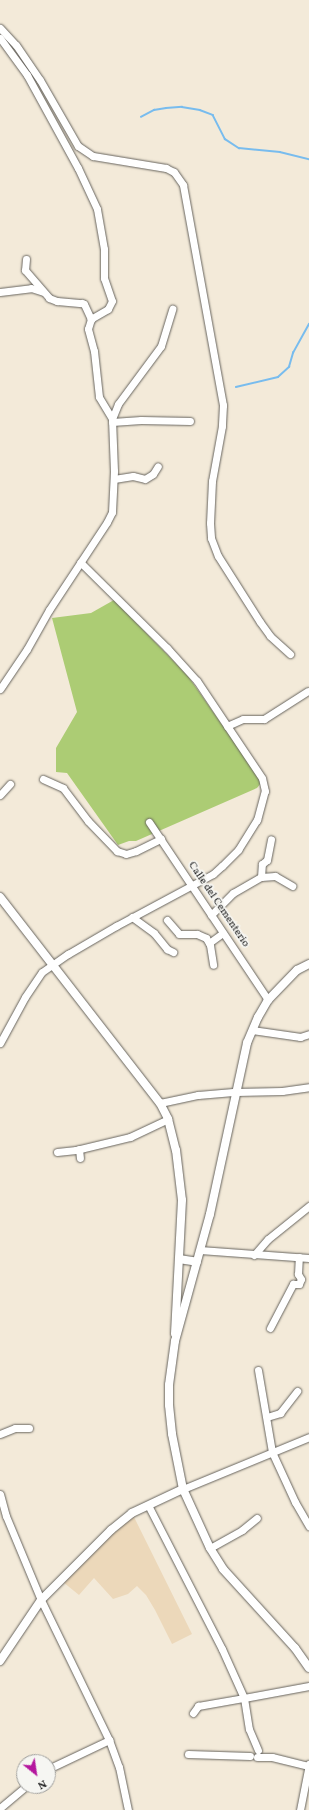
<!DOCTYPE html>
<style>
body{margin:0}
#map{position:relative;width:309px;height:1810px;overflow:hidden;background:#f3ead9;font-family:Vollkorn,serif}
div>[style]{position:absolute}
.built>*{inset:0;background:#ecd8ba}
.green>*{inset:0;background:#accc74}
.stream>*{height:1.5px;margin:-0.75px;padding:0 0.75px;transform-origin:0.75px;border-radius:0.75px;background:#78bcee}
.roads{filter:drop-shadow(0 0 1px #67645e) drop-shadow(0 0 1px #67645e)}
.minor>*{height:7px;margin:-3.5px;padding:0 3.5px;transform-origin:3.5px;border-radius:3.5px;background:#fff}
.major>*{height:8px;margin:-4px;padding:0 4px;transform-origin:4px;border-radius:4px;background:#fff}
span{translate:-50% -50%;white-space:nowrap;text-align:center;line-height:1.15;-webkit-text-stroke:3.5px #f6f6f2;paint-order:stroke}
.street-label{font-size:11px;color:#1c1c1c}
.north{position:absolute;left:16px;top:1754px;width:40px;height:40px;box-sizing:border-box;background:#f6f6f2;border:1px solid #9f9f9c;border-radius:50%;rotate:150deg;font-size:11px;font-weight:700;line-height:16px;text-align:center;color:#1c1c1c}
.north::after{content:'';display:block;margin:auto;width:14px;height:18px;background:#b5179e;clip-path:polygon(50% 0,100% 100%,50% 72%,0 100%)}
</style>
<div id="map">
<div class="built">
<div style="clip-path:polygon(134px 1517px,192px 1634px,172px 1644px,155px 1610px,146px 1595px,137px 1586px,128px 1594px,113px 1599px,94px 1578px,79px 1595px,63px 1582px,118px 1528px)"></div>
</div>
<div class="green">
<div style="clip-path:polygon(114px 600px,188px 676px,253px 769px,261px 783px,257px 788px,136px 841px,129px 841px,118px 845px,67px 773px,56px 772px,56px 748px,77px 712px,52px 618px,91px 613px)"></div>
</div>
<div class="stream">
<div style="left:141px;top:117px;width:15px;rotate:-28deg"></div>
<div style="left:154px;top:110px;width:12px;rotate:-9deg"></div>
<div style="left:166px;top:108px;width:16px;rotate:-4deg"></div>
<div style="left:182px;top:107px;width:18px;rotate:9deg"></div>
<div style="left:200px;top:110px;width:14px;rotate:21deg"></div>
<div style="left:213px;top:115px;width:27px;rotate:63deg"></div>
<div style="left:225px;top:139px;width:17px;rotate:33deg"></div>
<div style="left:239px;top:148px;width:41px;rotate:5.6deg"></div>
<div style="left:280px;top:152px;width:30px;rotate:14deg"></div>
<div style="left:236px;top:387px;width:43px;rotate:-13.4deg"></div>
<div style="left:278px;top:377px;width:15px;rotate:-42deg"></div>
<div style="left:289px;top:367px;width:15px;rotate:-74deg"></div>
<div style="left:293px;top:353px;width:33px;rotate:-61deg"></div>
</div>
<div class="roads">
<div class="minor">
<div style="left:0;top:28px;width:23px;rotate:47deg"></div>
<div style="left:16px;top:45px;width:42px;rotate:55.6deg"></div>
<div style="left:40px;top:80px;width:76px;rotate:60.1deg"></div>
<div style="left:78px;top:146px;width:18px;rotate:34deg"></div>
<div style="left:93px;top:156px;width:74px;rotate:9.3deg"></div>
<div style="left:166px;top:168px;width:9px;rotate:27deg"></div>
<div style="left:174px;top:172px;width:16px;rotate:55deg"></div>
<div style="left:183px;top:185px;width:224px;rotate:79.7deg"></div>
<div style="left:223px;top:405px;width:21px;rotate:93deg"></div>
<div style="left:222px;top:426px;width:56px;rotate:100.3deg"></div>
<div style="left:212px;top:481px;width:42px;rotate:92.7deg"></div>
<div style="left:210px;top:523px;width:15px;rotate:86deg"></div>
<div style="left:211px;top:538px;width:19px;rotate:69deg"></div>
<div style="left:218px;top:556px;width:78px;rotate:57.5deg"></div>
<div style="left:260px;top:622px;width:17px;rotate:54deg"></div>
<div style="left:270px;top:636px;width:27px;rotate:42deg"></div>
<div style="left:0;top:38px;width:46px;rotate:53.9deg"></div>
<div style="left:27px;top:75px;width:106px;rotate:61.3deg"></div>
<div style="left:78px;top:168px;width:45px;rotate:65.1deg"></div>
<div style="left:97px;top:209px;width:41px;rotate:80.1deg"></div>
<div style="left:104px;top:249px;width:29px;rotate:90deg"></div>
<div style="left:104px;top:278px;width:24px;rotate:71deg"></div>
<div style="left:112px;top:301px;width:9px;rotate:117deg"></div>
<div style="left:108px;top:309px;width:20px;rotate:150deg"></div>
<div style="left:91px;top:319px;width:10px;rotate:107deg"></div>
<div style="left:88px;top:329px;width:23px;rotate:75deg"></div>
<div style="left:94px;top:351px;width:46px;rotate:83.8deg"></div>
<div style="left:99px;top:397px;width:26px;rotate:59deg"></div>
<div style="left:26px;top:259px;width:11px;rotate:95deg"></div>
<div style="left:25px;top:270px;width:37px;rotate:49deg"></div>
<div style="left:49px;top:298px;width:9px;rotate:21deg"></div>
<div style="left:57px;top:301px;width:25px;rotate:5deg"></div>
<div style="left:82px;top:303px;width:2px;rotate:27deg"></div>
<div style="left:84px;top:304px;width:17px;rotate:65deg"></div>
<div style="left:0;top:292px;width:31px;rotate:-7deg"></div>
<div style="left:31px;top:288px;width:13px;rotate:18deg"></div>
<div style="left:112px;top:422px;width:29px;rotate:-4deg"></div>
<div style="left:141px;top:420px;width:49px;rotate:1.2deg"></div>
<div style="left:114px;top:479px;width:19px;rotate:-9deg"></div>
<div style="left:133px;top:476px;width:12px;rotate:14deg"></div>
<div style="left:145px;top:479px;width:9px;rotate:-32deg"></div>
<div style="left:153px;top:474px;width:9px;rotate:-58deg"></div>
<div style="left:0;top:689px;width:48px;rotate:-56deg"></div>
<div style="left:27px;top:649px;width:45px;rotate:-60.6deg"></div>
<div style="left:49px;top:610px;width:105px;rotate:-56.6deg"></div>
<div style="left:107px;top:522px;width:11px;rotate:-63deg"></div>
<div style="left:112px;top:512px;width:41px;rotate:-87.2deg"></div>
<div style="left:114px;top:471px;width:52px;rotate:-92.2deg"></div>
<div style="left:112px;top:419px;width:16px;rotate:-68deg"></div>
<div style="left:118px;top:404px;width:72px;rotate:-53.4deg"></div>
<div style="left:161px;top:346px;width:39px;rotate:-73deg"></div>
<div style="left:227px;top:726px;width:17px;rotate:-24deg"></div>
<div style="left:243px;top:719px;width:21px"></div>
<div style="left:264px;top:719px;width:52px;rotate:-32.5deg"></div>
<div style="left:43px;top:779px;width:22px;rotate:24deg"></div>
<div style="left:63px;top:788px;width:41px;rotate:52.9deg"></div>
<div style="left:88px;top:821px;width:42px;rotate:46deg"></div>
<div style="left:117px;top:851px;width:9px;rotate:18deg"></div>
<div style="left:126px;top:854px;width:10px;rotate:-17deg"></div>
<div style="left:136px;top:851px;width:28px;rotate:-26deg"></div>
<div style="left:0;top:795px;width:15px;rotate:-48deg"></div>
<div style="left:149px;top:822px;width:214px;rotate:56.2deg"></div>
<div style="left:261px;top:877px;width:13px;rotate:-86deg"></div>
<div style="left:262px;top:864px;width:6px;rotate:-39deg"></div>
<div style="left:267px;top:860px;width:21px;rotate:-79deg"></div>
<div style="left:211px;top:915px;width:31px;rotate:-45deg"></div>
<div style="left:233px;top:893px;width:32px;rotate:-30deg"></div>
<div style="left:261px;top:877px;width:14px;rotate:-4deg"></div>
<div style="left:275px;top:876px;width:20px;rotate:30deg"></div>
<div style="left:132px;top:917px;width:27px;rotate:36deg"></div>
<div style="left:154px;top:933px;width:21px;rotate:51deg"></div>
<div style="left:167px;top:949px;width:7px;rotate:27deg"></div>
<div style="left:167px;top:920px;width:18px;rotate:49deg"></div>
<div style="left:179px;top:934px;width:18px"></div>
<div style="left:197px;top:934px;width:10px;rotate:24deg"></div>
<div style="left:206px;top:938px;width:8px;rotate:60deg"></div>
<div style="left:210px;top:945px;width:20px;rotate:81deg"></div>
<div style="left:209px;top:943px;width:17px;rotate:-36deg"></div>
<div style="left:252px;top:1030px;width:49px;rotate:8.3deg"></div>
<div style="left:300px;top:1037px;width:9px;rotate:-18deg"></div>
<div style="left:0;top:1043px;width:52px;rotate:-61.5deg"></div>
<div style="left:25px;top:997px;width:30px;rotate:-56deg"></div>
<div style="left:42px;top:972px;width:32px;rotate:-35deg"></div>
<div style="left:68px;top:954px;width:56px;rotate:-30.3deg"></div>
<div style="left:116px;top:926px;width:110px;rotate:-28.2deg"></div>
<div style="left:213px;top:874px;width:12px;rotate:-42deg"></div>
<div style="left:222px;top:866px;width:23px;rotate:-45deg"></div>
<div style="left:238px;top:850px;width:36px;rotate:-58deg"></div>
<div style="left:257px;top:820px;width:30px;rotate:-75deg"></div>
<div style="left:265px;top:791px;width:13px;rotate:-103deg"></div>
<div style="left:262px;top:778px;width:117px;rotate:-123.8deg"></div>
<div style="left:197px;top:681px;width:45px;rotate:-132.3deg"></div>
<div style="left:167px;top:648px;width:122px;rotate:-135.3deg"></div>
<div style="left:160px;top:1103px;width:39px;rotate:-12deg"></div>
<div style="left:198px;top:1095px;width:38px;rotate:-5deg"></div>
<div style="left:236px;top:1092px;width:46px;rotate:-1.2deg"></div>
<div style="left:282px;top:1091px;width:27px;rotate:-8deg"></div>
<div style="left:79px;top:1149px;width:9px;rotate:84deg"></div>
<div style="left:57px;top:1152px;width:19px;rotate:-6deg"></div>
<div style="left:76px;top:1150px;width:56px;rotate:-13.5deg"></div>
<div style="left:130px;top:1137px;width:42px;rotate:-25.3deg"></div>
<div style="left:200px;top:1250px;width:109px;rotate:4.2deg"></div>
<div style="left:254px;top:1255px;width:21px;rotate:-49deg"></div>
<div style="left:268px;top:1239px;width:53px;rotate:-38.8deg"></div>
<div style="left:270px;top:1328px;width:50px;rotate:-62.4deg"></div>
<div style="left:293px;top:1284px;width:6px"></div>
<div style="left:299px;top:1284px;width:5px;rotate:-68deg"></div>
<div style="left:301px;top:1279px;width:6px;rotate:-121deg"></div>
<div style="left:298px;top:1274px;width:17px;rotate:-87deg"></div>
<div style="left:258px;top:1370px;width:83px;rotate:80.3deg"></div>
<div style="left:272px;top:1452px;width:55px;rotate:65.3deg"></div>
<div style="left:295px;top:1502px;width:28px;rotate:60deg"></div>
<div style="left:267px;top:1417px;width:14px;rotate:-17deg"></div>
<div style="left:280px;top:1413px;width:28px;rotate:-52deg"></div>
<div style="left:0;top:1434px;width:16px;rotate:-22deg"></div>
<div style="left:15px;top:1428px;width:14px"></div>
<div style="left:183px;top:1489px;width:136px;rotate:-22.4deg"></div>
<div style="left:0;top:1494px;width:23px;rotate:75deg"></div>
<div style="left:6px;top:1516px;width:91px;rotate:67.4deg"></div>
<div style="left:41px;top:1600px;width:156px;rotate:64.1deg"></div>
<div style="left:109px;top:1740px;width:29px;rotate:70deg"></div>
<div style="left:119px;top:1767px;width:44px;rotate:78.2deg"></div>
<div style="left:148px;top:1505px;width:162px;rotate:62.8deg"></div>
<div style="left:222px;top:1649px;width:54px;rotate:65.8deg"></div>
<div style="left:244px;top:1698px;width:66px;rotate:-10.5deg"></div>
<div style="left:210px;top:1548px;width:37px;rotate:-29deg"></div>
<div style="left:242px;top:1530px;width:19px;rotate:-39deg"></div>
<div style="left:193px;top:1713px;width:9px;rotate:-54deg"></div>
<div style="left:198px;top:1706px;width:47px;rotate:-9.9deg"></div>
<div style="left:244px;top:1698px;width:31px;rotate:81deg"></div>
<div style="left:249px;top:1729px;width:23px;rotate:67deg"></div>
<div style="left:188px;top:1754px;width:62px;rotate:1.8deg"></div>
<div style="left:257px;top:1757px;width:15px"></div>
<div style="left:272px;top:1757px;width:38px;rotate:14deg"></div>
<div style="left:48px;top:1769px;width:68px;rotate:-25.4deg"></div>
<div style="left:0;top:1808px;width:34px;rotate:-40deg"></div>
<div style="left:300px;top:1810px;width:47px;rotate:-78.9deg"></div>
</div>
<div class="major">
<div style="left:0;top:897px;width:261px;rotate:52.2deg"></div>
<div style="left:160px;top:1103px;width:18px;rotate:63deg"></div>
<div style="left:168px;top:1119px;width:32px;rotate:76deg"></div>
<div style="left:176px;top:1150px;width:50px;rotate:83.2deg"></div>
<div style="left:182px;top:1200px;width:134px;rotate:93deg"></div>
<div style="left:309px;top:964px;width:13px;rotate:153deg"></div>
<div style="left:297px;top:970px;width:42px;rotate:134deg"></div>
<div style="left:268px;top:1000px;width:20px;rotate:120deg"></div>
<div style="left:258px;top:1017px;width:28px;rotate:113deg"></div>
<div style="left:247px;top:1043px;width:175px;rotate:102.2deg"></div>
<div style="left:210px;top:1214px;width:132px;rotate:105.4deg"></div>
<div style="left:175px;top:1341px;width:44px;rotate:97.8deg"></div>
<div style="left:169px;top:1385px;width:20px;rotate:90deg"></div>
<div style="left:169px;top:1405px;width:29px;rotate:84deg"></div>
<div style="left:172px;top:1434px;width:56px;rotate:78.7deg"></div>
<div style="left:183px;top:1489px;width:65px;rotate:65.4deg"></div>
<div style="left:210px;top:1548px;width:25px;rotate:58deg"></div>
<div style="left:223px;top:1569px;width:107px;rotate:47.7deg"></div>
<div style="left:295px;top:1648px;width:24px;rotate:55deg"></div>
<div style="left:179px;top:1259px;width:18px;rotate:9deg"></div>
<div style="left:0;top:1661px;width:73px;rotate:-56.1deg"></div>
<div style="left:41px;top:1600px;width:99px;rotate:-45deg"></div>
<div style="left:111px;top:1530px;width:27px;rotate:-39deg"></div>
<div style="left:132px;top:1513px;width:56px;rotate:-25.2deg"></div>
</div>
</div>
<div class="street-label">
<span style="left:218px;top:905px;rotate:56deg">Calle del Cementerio</span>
</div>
<div class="north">N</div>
</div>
